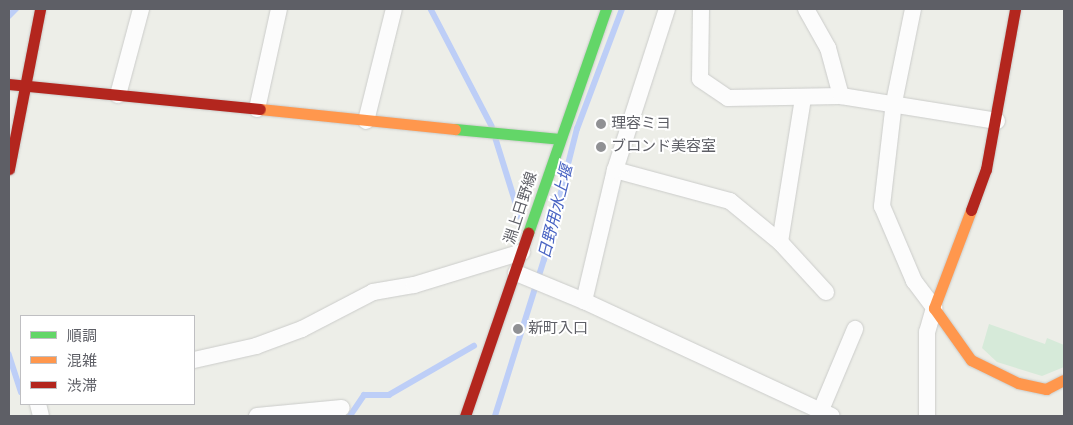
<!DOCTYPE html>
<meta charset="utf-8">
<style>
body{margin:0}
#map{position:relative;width:1073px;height:425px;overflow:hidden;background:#edeee8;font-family:"Fira Sans","Noto Sans JP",sans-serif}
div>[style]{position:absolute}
.green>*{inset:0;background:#d6ead9}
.stream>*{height:5.5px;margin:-2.75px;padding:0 2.75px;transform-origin:2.75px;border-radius:2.75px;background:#bdcef7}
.roads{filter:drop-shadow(0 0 1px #cbccca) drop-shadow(0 0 1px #cbccca)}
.street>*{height:16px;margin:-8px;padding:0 8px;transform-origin:8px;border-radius:8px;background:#fcfcfc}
.fast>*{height:11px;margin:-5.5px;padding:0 5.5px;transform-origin:5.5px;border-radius:5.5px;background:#63d668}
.slow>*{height:11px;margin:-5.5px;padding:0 5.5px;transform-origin:5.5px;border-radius:5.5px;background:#ff974d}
.jam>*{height:11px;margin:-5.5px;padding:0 5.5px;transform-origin:5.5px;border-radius:5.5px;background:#b3261e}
.dots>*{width:14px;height:14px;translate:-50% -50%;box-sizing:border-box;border:2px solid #fff;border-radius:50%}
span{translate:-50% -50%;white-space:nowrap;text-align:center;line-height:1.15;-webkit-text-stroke:4px #fff;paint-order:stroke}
.poi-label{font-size:15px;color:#5e5f66}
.left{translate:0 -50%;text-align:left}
.street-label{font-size:15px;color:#5e5f66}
.water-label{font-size:16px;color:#4964c3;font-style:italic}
.frame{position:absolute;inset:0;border:10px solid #5e5f66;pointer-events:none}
.legend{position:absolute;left:20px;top:315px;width:175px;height:90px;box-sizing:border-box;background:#fff;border:1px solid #bfbfc2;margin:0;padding:6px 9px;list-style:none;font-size:15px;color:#5e5f66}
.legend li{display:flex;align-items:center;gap:10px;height:25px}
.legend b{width:25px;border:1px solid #bfbfc2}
</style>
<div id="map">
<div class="green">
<div style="clip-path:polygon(989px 324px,1045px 344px,1047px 338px,1064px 345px,1064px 367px,1042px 376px,997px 362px,982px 348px)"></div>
</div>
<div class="stream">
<div style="left:431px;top:9px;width:132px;rotate:62.5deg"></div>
<div style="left:9px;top:16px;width:10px;rotate:-45deg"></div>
<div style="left:496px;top:139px;width:81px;rotate:72.7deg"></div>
<div style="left:9px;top:354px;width:40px;rotate:72deg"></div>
<div style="left:350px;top:416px;width:25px;rotate:-56deg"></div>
<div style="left:364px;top:395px;width:25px"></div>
<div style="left:389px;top:395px;width:98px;rotate:-30deg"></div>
<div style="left:495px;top:416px;width:164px;rotate:-72.6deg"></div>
<div style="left:544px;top:260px;width:135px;rotate:-75.9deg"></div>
<div style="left:577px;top:129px;width:128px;rotate:-69.4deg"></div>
</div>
<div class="roads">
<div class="street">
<div style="left:701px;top:9px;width:70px;rotate:90.8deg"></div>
<div style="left:700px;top:79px;width:34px;rotate:34deg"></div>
<div style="left:728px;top:98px;width:113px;rotate:-1deg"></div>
<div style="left:841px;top:96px;width:158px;rotate:9.1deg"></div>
<div style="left:806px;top:9px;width:45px;rotate:60.6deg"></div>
<div style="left:828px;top:48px;width:50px;rotate:74.8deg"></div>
<div style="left:913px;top:9px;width:95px;rotate:101.5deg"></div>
<div style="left:894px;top:102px;width:105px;rotate:96.6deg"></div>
<div style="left:882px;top:206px;width:82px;rotate:66.9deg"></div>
<div style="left:914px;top:281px;width:34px;rotate:53deg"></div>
<div style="left:934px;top:308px;width:25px;rotate:106deg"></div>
<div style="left:927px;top:332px;width:84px;rotate:90deg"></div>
<div style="left:118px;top:95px;width:89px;rotate:-75deg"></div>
<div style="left:257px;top:109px;width:102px;rotate:-77.6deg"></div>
<div style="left:366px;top:121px;width:115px;rotate:-76deg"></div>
<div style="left:615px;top:170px;width:119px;rotate:15.1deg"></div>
<div style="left:730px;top:201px;width:65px;rotate:39.4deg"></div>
<div style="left:780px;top:242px;width:68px;rotate:47.4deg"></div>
<div style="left:780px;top:242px;width:146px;rotate:-80.9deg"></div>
<div style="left:516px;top:273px;width:74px;rotate:22.4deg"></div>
<div style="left:584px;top:301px;width:273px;rotate:24.9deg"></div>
<div style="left:584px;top:301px;width:135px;rotate:-76.7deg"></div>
<div style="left:615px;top:170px;width:169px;rotate:-72.1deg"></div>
<div style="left:194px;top:360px;width:64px;rotate:-12.7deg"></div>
<div style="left:256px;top:346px;width:49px;rotate:-20.3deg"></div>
<div style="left:302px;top:329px;width:80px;rotate:-27.5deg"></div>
<div style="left:373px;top:292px;width:42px;rotate:-9.7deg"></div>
<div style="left:414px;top:285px;width:113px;rotate:-17deg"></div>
<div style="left:38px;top:404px;width:12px;rotate:76deg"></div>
<div style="left:821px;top:410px;width:88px;rotate:-67.2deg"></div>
<div style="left:257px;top:416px;width:85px;rotate:-5.4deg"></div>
</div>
<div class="fast">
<div style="left:455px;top:129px;width:105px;rotate:5.4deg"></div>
<div style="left:528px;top:233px;width:237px;rotate:-70.8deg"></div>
</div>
<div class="slow">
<div style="left:260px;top:109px;width:196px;rotate:5.9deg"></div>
<div style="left:971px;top:210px;width:105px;rotate:110.7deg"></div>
<div style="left:934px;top:308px;width:64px;rotate:54.6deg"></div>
<div style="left:971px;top:360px;width:52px;rotate:26.1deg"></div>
<div style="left:1018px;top:383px;width:29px;rotate:12deg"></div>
<div style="left:1046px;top:389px;width:20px;rotate:-27deg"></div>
</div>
<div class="jam">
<div style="left:9px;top:84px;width:252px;rotate:5.7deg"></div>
<div style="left:9px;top:169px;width:163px;rotate:-79deg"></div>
<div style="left:971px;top:210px;width:44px;rotate:-69.9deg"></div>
<div style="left:986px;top:169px;width:163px;rotate:-79.7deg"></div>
<div style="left:465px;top:416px;width:194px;rotate:-71deg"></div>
</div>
</div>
<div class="dots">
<div style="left:601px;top:124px;background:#909194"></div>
<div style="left:601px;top:147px;background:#909194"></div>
<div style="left:518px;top:329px;background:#909194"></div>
</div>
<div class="poi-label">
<span class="left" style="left:611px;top:124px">理容ミヨ</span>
<span class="left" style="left:611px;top:147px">ブロンド美容室</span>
<span class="left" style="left:528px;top:329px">新町入口</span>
</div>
<div class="street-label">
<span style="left:521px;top:208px;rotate:-72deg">淵上日野線</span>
</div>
<div class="water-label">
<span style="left:556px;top:212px;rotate:-76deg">日野用水上堰</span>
</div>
<div class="frame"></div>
<ul class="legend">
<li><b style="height:6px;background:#63d668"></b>順調</li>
<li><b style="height:6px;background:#ff974d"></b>混雑</li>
<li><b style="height:6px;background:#b3261e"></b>渋滞</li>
</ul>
</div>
